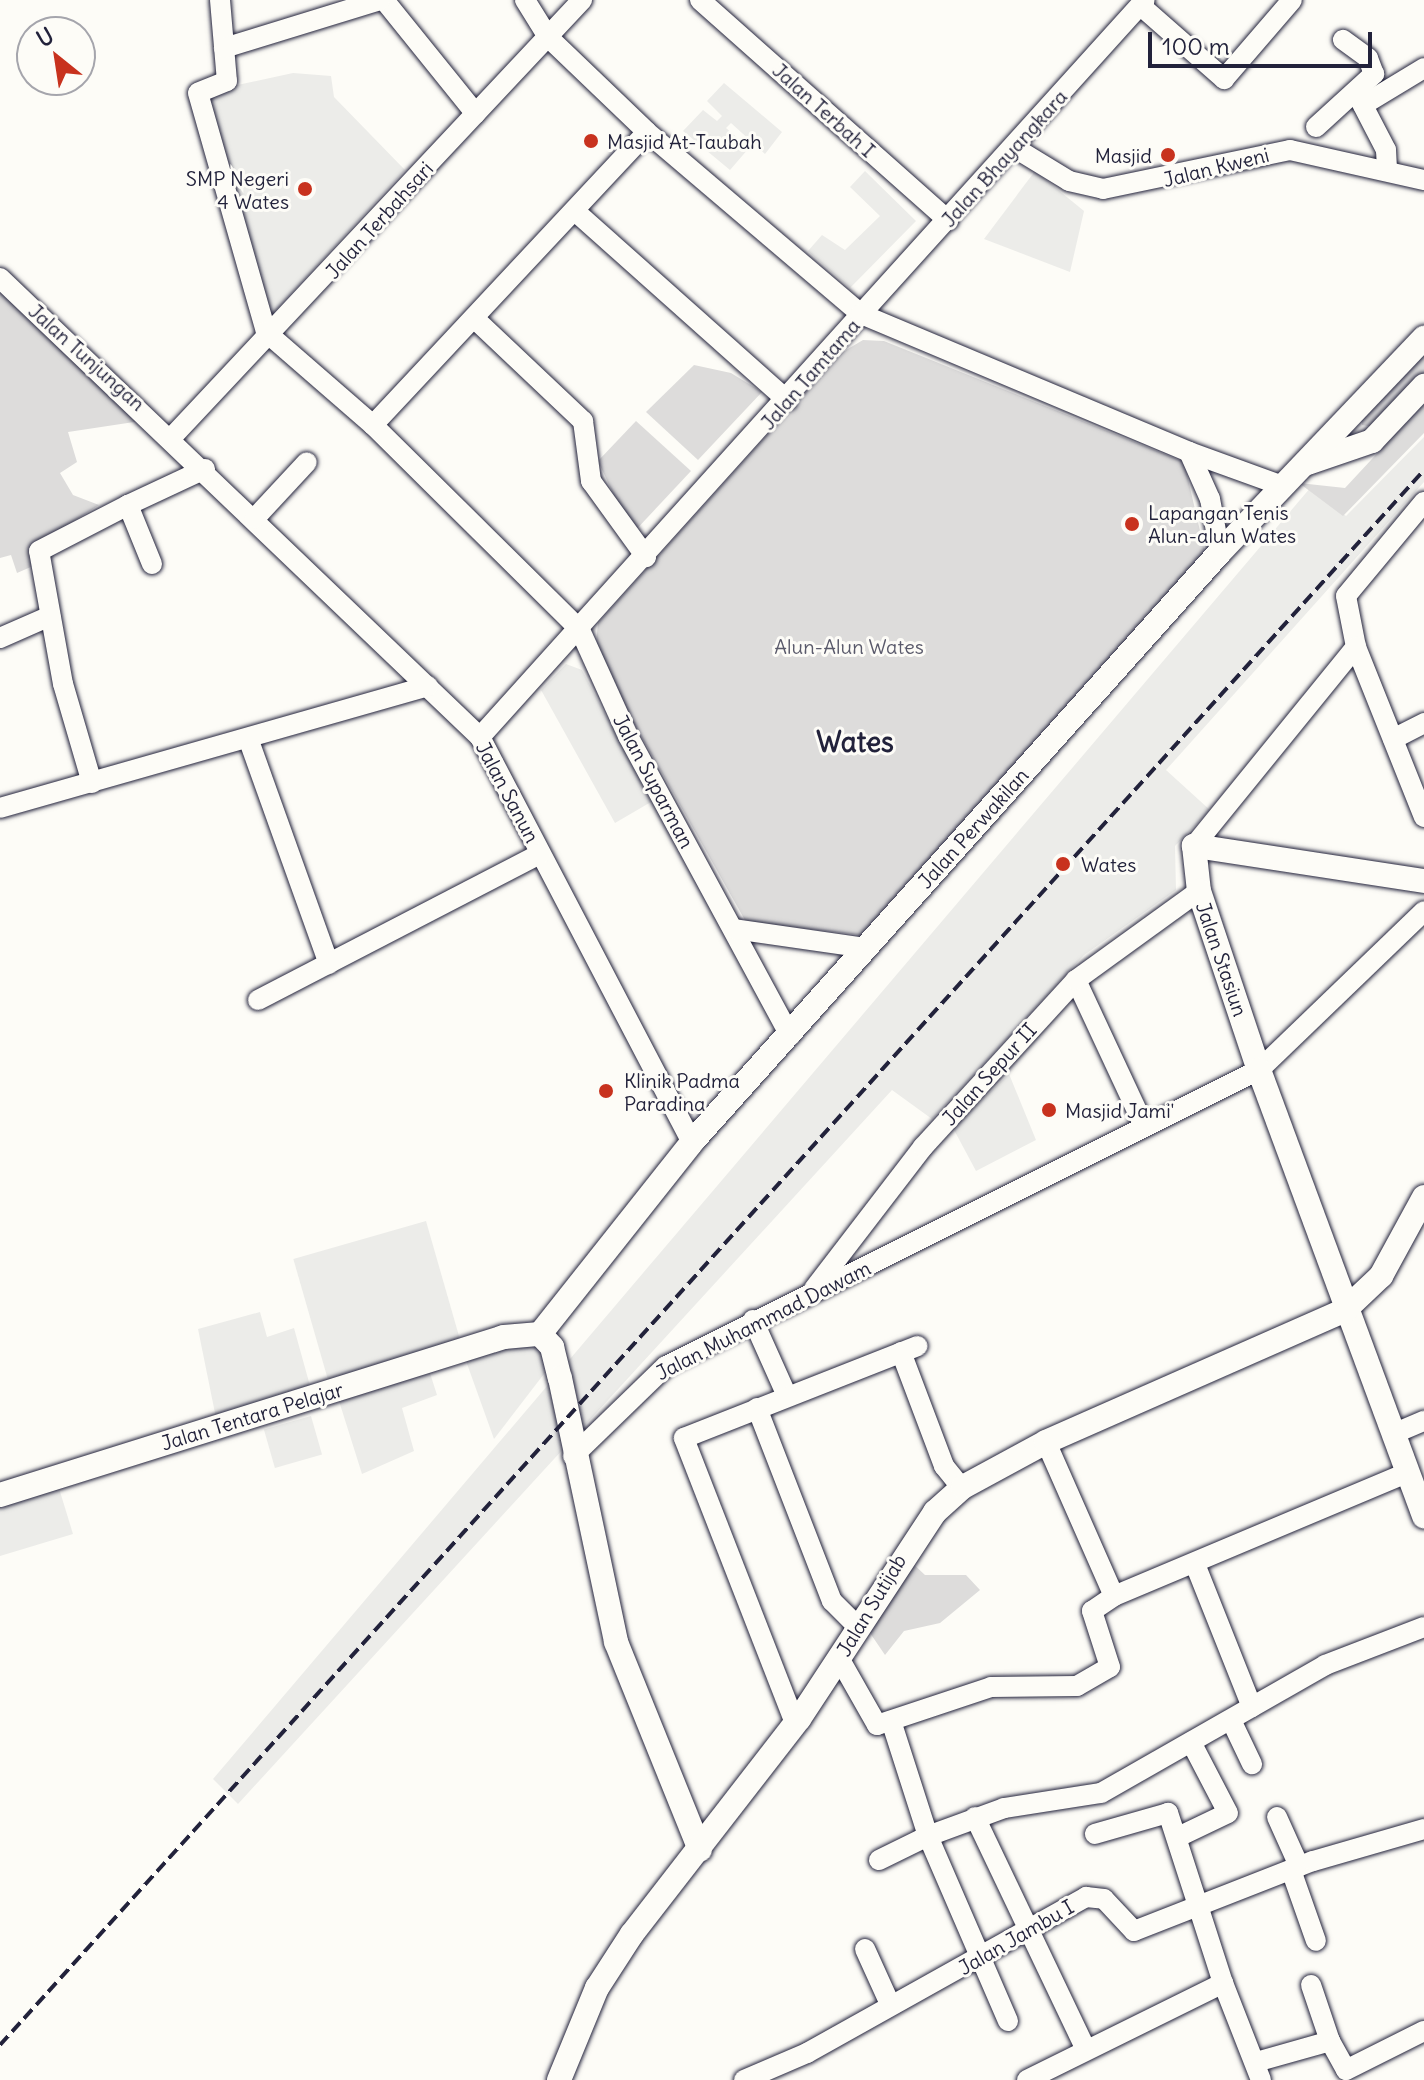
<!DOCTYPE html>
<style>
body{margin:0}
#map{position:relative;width:1424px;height:2080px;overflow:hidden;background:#fdfcf7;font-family:Delius,sans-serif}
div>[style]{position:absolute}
.built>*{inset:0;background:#ecece9;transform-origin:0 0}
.green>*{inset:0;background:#dddcdb}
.roads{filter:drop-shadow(0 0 2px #22223b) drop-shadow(0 0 2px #22223b)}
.minor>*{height:20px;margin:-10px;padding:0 10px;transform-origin:10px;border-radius:10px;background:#fdfcf7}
.major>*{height:24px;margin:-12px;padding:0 12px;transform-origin:12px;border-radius:12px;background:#fdfcf7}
.rail>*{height:4px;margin-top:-2px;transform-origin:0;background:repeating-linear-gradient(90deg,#22223b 0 12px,transparent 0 18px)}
.dots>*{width:22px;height:22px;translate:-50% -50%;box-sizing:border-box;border:4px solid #fdfcf7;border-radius:50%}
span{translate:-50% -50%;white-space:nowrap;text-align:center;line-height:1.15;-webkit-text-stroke:6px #fdfcf7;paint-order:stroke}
.street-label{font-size:20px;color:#22223b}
.poi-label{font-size:20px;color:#22223b}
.left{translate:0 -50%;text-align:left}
.right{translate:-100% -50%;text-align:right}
.park-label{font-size:20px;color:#5a5a6b}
.district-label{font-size:28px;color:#22223b;font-weight:700}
.north{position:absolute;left:16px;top:16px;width:80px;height:80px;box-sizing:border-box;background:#fdfcf7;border:2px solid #a5a5ac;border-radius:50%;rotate:330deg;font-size:22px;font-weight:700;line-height:32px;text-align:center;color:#22223b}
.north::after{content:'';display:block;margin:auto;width:28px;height:36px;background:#c8321e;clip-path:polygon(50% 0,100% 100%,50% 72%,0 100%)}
.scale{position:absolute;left:1148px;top:32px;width:224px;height:36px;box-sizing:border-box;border:4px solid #22223b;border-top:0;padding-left:10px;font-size:24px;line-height:28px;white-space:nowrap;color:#22223b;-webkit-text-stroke:6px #fdfcf7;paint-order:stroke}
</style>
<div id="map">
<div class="built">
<div style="clip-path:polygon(293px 73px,331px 76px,334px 97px,405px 170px,263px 324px,200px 93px)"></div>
<div style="clip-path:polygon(724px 83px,782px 132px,765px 154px,731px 123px,726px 128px,749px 148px,730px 170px,683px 131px,703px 110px,717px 121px,722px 116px,707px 101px)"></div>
<div style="clip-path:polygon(865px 171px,916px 221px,850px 288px,808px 251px,822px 235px,845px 250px,880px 216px,850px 187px)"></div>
<div style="clip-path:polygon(1035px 171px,1084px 211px,1070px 272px,984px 239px)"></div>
<div style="clip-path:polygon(1424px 437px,1424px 482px,1166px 770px,1210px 810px,1175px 846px,1176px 890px,1084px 955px,932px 1119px,892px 1090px,238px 1804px,213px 1779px,1311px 487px,1346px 516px)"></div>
<div style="clip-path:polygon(566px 664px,582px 670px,651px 802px,615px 823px,541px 690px)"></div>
<div style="clip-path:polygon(1009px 1074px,1036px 1140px,976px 1171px,953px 1128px)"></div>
<div style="left:426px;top:1221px;width:129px;height:138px;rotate:74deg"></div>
<div style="clip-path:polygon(260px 1312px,267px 1337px,294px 1328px,312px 1393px,217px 1423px,198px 1329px)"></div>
<div style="clip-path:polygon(515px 1343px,539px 1349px,547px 1370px,494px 1439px,466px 1361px)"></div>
<div style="clip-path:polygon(429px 1370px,437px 1395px,402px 1408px,414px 1451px,362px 1474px,339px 1401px)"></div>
<div style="left:311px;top:1416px;width:40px;height:49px;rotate:74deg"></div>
<div style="clip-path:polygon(58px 1485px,73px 1534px,0 1556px,0 1502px)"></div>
</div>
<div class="green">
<div style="clip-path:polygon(0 277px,154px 419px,68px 432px,77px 462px,60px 473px,73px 495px,99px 505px,36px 545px,40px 563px,17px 573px,11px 555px,0 558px)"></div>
<div style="clip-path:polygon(863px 340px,884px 341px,1184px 462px,1205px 552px,861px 935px,746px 922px,595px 654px,598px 623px,841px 353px)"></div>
<div style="clip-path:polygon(1424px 347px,1424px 373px,1374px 427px,1362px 425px,1361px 414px)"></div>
<div style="clip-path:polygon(694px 365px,731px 373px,762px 392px,698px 460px,646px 412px)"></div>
<div style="clip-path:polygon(1424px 403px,1424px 433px,1343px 516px,1299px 483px,1345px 488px)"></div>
<div style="clip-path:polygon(636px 421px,691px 471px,632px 534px,598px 461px)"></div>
<div style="clip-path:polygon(910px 1561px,925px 1575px,966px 1575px,980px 1590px,940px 1623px,904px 1631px,885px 1655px,868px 1630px)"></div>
</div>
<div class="roads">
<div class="minor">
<div style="left:220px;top:0;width:81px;rotate:85.1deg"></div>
<div style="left:227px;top:81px;width:31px;rotate:158deg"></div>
<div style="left:198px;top:93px;width:248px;rotate:74.1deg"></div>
<div style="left:266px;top:332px;width:142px;rotate:41deg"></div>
<div style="left:373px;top:425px;width:291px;rotate:44.7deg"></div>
<div style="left:580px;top:630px;width:116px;rotate:65.6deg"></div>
<div style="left:628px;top:736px;width:341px;rotate:61.6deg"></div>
<div style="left:384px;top:0;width:146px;rotate:51.1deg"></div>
<div style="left:525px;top:0;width:44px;rotate:58.1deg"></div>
<div style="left:548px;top:37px;width:137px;rotate:43.8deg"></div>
<div style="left:647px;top:132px;width:281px;rotate:40.4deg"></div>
<div style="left:861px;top:314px;width:423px;rotate:-47.9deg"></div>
<div style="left:700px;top:0;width:332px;rotate:41.6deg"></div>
<div style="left:1141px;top:6px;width:111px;rotate:41.3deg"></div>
<div style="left:1224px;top:79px;width:104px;rotate:-49.3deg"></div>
<div style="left:224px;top:48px;width:163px;rotate:-17.1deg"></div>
<div style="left:1357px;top:94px;width:63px;rotate:62.6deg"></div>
<div style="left:1386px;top:150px;width:20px;rotate:87deg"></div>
<div style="left:1363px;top:105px;width:71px;rotate:-31.2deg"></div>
<div style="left:1316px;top:127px;width:79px;rotate:-42.4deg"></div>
<div style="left:1374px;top:74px;width:17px;rotate:-111deg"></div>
<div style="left:1368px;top:58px;width:31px;rotate:-144deg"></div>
<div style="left:1015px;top:148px;width:63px;rotate:31.4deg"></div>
<div style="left:1069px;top:181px;width:35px;rotate:13deg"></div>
<div style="left:1103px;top:189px;width:191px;rotate:-11.8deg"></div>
<div style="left:1290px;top:150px;width:137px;rotate:12.6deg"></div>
<div style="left:576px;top:212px;width:283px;rotate:41.7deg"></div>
<div style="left:0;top:278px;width:664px;rotate:43.72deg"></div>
<div style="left:480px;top:737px;width:457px;rotate:62.4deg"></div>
<div style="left:475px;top:319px;width:149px;rotate:43.4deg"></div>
<div style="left:583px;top:421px;width:61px;rotate:82.4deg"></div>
<div style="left:591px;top:481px;width:94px;rotate:54.1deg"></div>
<div style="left:373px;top:425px;width:401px;rotate:-46.9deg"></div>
<div style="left:173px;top:436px;width:598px;rotate:-46.83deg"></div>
<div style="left:1189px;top:452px;width:100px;rotate:19.9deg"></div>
<div style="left:1424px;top:502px;width:122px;rotate:129.7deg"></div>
<div style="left:1346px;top:596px;width:52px;rotate:78.9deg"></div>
<div style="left:1356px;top:647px;width:183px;rotate:68.2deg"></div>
<div style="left:255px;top:518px;width:76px;rotate:-47.1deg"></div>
<div style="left:152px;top:564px;width:64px;rotate:-112.1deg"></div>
<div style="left:128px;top:505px;width:85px;rotate:-25.1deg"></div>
<div style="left:0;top:638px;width:55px;rotate:-23.7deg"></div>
<div style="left:480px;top:737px;width:569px;rotate:-47.99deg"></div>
<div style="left:861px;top:314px;width:356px;rotate:22.8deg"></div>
<div style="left:1189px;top:452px;width:51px;rotate:65.9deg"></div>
<div style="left:1210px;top:499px;width:54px;rotate:79.3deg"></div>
<div style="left:248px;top:738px;width:240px;rotate:70.3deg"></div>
<div style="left:1393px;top:739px;width:35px;rotate:-27deg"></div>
<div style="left:92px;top:783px;width:103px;rotate:-106.3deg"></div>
<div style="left:63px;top:684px;width:135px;rotate:-100.2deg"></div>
<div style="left:39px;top:551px;width:100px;rotate:-27.3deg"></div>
<div style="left:0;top:808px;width:445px;rotate:-15.9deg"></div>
<div style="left:1194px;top:846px;width:257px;rotate:-50.9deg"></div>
<div style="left:734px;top:929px;width:133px;rotate:8.2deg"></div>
<div style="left:1076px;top:980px;width:161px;rotate:65deg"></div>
<div style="left:258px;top:1000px;width:318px;rotate:-27.4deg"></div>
<div style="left:814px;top:1289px;width:179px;rotate:-52.5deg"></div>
<div style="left:923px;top:1147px;width:226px;rotate:-47.5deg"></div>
<div style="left:1076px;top:980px;width:152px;rotate:-35.9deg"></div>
<div style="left:753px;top:1320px;width:83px;rotate:65.9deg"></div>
<div style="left:901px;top:1352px;width:122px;rotate:69.3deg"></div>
<div style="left:944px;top:1466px;width:28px;rotate:51deg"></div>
<div style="left:757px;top:1408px;width:207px;rotate:68.8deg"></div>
<div style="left:832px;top:1601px;width:37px;rotate:45deg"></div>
<div style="left:1393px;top:1434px;width:34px;rotate:-23deg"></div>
<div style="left:1046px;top:1442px;width:168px;rotate:66.2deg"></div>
<div style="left:1114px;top:1596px;width:318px;rotate:-22.8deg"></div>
<div style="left:573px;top:1456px;width:129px;rotate:-44.1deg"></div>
<div style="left:666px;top:1366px;width:663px;rotate:-26.53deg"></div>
<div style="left:1259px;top:1070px;width:229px;rotate:-43.9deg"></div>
<div style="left:1195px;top:1564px;width:154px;rotate:68.3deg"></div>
<div style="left:839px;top:1658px;width:77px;rotate:60.4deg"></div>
<div style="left:877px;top:1725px;width:120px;rotate:-18.4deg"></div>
<div style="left:991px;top:1687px;width:86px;rotate:-0.7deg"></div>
<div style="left:1077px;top:1686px;width:38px;rotate:-30deg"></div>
<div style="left:1110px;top:1667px;width:59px;rotate:-107.8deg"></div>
<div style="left:1092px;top:1611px;width:27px;rotate:-34deg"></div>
<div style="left:1231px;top:1720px;width:49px;rotate:64.5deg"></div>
<div style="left:795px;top:1723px;width:306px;rotate:-111.3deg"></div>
<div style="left:684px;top:1438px;width:251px;rotate:-21.5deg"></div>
<div style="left:975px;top:1817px;width:256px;rotate:64.5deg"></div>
<div style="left:1277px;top:1817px;width:54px;rotate:65.8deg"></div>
<div style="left:1178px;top:1837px;width:55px;rotate:-25.6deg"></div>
<div style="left:1228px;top:1813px;width:80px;rotate:-117.5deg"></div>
<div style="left:879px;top:1860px;width:55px;rotate:-26.1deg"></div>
<div style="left:928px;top:1836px;width:121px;rotate:-107.8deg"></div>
<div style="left:1291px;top:1870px;width:75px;rotate:70.6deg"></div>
<div style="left:865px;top:1949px;width:60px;rotate:65.6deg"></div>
<div style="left:1223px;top:1983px;width:104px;rotate:68.6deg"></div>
<div style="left:1311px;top:1985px;width:59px;rotate:71.3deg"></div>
<div style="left:1008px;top:2021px;width:202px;rotate:-113.4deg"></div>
<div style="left:928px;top:1836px;width:81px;rotate:-20.2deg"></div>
<div style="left:1004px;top:1808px;width:98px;rotate:-8.8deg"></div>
<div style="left:1101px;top:1793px;width:258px;rotate:-29.7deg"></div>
<div style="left:1325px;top:1665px;width:106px;rotate:-21deg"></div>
<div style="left:1256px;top:2062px;width:77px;rotate:-15.8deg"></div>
<div style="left:1330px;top:2041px;width:33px;rotate:61deg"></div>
<div style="left:1346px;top:2070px;width:87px;rotate:-26.6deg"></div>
<div style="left:744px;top:2080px;width:69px;rotate:-23.2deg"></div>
<div style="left:807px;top:2053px;width:320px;rotate:-29.2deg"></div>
<div style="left:1086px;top:1897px;width:18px;rotate:6deg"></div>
<div style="left:1104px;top:1899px;width:44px;rotate:46.8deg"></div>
<div style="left:1134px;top:1931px;width:192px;rotate:-21.4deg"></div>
<div style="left:1313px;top:1861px;width:116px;rotate:-16.1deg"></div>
<div style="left:1027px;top:2080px;width:219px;rotate:-26.3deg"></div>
<div style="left:1223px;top:1983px;width:179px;rotate:-107.9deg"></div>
<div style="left:1168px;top:1813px;width:76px;rotate:164deg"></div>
</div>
<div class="major">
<div style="left:1305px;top:464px;width:71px;rotate:-18.9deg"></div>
<div style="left:1372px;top:441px;width:76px;rotate:-46.6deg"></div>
<div style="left:1424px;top:881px;width:233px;rotate:-171.3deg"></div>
<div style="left:1194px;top:846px;width:45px;rotate:83.7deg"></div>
<div style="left:1199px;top:891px;width:189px;rotate:71.5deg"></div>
<div style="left:1259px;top:1070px;width:476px;rotate:69.7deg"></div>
<div style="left:540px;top:1334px;width:245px;rotate:-51.6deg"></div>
<div style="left:692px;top:1142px;width:792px;rotate:-48.17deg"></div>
<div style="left:1220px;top:552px;width:296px;rotate:-46.4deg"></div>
<div style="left:0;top:1495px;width:528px;rotate:-17.41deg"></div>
<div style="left:504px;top:1337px;width:36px;rotate:-5deg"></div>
<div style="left:540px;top:1334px;width:18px;rotate:47deg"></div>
<div style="left:552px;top:1347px;width:32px;rotate:76deg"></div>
<div style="left:560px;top:1378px;width:270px;rotate:78deg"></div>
<div style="left:616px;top:1642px;width:224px;rotate:68deg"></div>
<div style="left:559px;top:2080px;width:100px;rotate:-67.6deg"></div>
<div style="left:597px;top:1988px;width:64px;rotate:-57.1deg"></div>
<div style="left:632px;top:1934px;width:272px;rotate:-52.2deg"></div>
<div style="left:799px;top:1719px;width:248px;rotate:-56.7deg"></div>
<div style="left:935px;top:1512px;width:38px;rotate:-42deg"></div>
<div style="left:963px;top:1487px;width:94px;rotate:-28.5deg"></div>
<div style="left:1046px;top:1442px;width:327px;rotate:-23.8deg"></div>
<div style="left:1345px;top:1310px;width:50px;rotate:-43.4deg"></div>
<div style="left:1381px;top:1276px;width:90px;rotate:-61.4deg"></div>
</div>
</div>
<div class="rail">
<div style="left:0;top:2045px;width:2123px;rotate:-47.88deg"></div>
</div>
<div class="dots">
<div style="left:591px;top:141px;background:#c8321e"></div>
<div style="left:1168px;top:155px;background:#c8321e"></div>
<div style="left:305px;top:189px;background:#c8321e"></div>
<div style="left:1132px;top:524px;background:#c8321e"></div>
<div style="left:1063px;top:864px;background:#c8321e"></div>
<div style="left:606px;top:1091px;background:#c8321e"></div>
<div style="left:1049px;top:1110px;background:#c8321e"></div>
</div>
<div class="street-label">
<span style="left:824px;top:110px;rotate:42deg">Jalan Terbah I</span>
<span style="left:1004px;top:158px;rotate:-48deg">Jalan Bhayangkara</span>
<span style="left:1216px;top:167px;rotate:-14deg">Jalan Kweni</span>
<span style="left:379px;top:220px;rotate:-48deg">Jalan Terbahsari</span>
<span style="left:87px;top:357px;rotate:42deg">Jalan Tunjungan</span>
<span style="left:810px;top:374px;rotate:-49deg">Jalan Tamtama</span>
<span style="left:654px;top:781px;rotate:62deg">Jalan Suparman</span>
<span style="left:508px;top:792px;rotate:62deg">Jalan Sanun</span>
<span style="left:973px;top:828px;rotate:-48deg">Jalan Perwakilan</span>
<span style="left:1222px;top:959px;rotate:71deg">Jalan Stasiun</span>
<span style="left:989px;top:1074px;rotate:-48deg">Jalan Sepur II</span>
<span style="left:763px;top:1320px;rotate:-27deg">Jalan Muhammad Dawam</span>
<span style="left:252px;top:1416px;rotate:-17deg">Jalan Tentara Pelajar</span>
<span style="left:871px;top:1605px;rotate:-59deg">Jalan Sutijab</span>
<span style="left:1016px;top:1937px;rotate:-30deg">Jalan Jambu I</span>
</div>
<div class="poi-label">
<span class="left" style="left:607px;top:141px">Masjid At-Taubah</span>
<span class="right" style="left:1152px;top:155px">Masjid</span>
<span class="right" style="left:289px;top:190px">SMP Negeri<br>4 Wates</span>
<span class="left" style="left:1148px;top:524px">Lapangan Tenis<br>Alun-alun Wates</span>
<span class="left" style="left:1081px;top:864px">Wates</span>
<span class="left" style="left:624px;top:1092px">Klinik Padma<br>Paradina</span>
<span class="left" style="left:1065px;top:1110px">Masjid Jami'</span>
</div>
<div class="park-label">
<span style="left:849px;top:646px">Alun-Alun Wates</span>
</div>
<div class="district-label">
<span style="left:855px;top:742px">Wates</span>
</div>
<div class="north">U</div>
<div class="scale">100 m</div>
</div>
